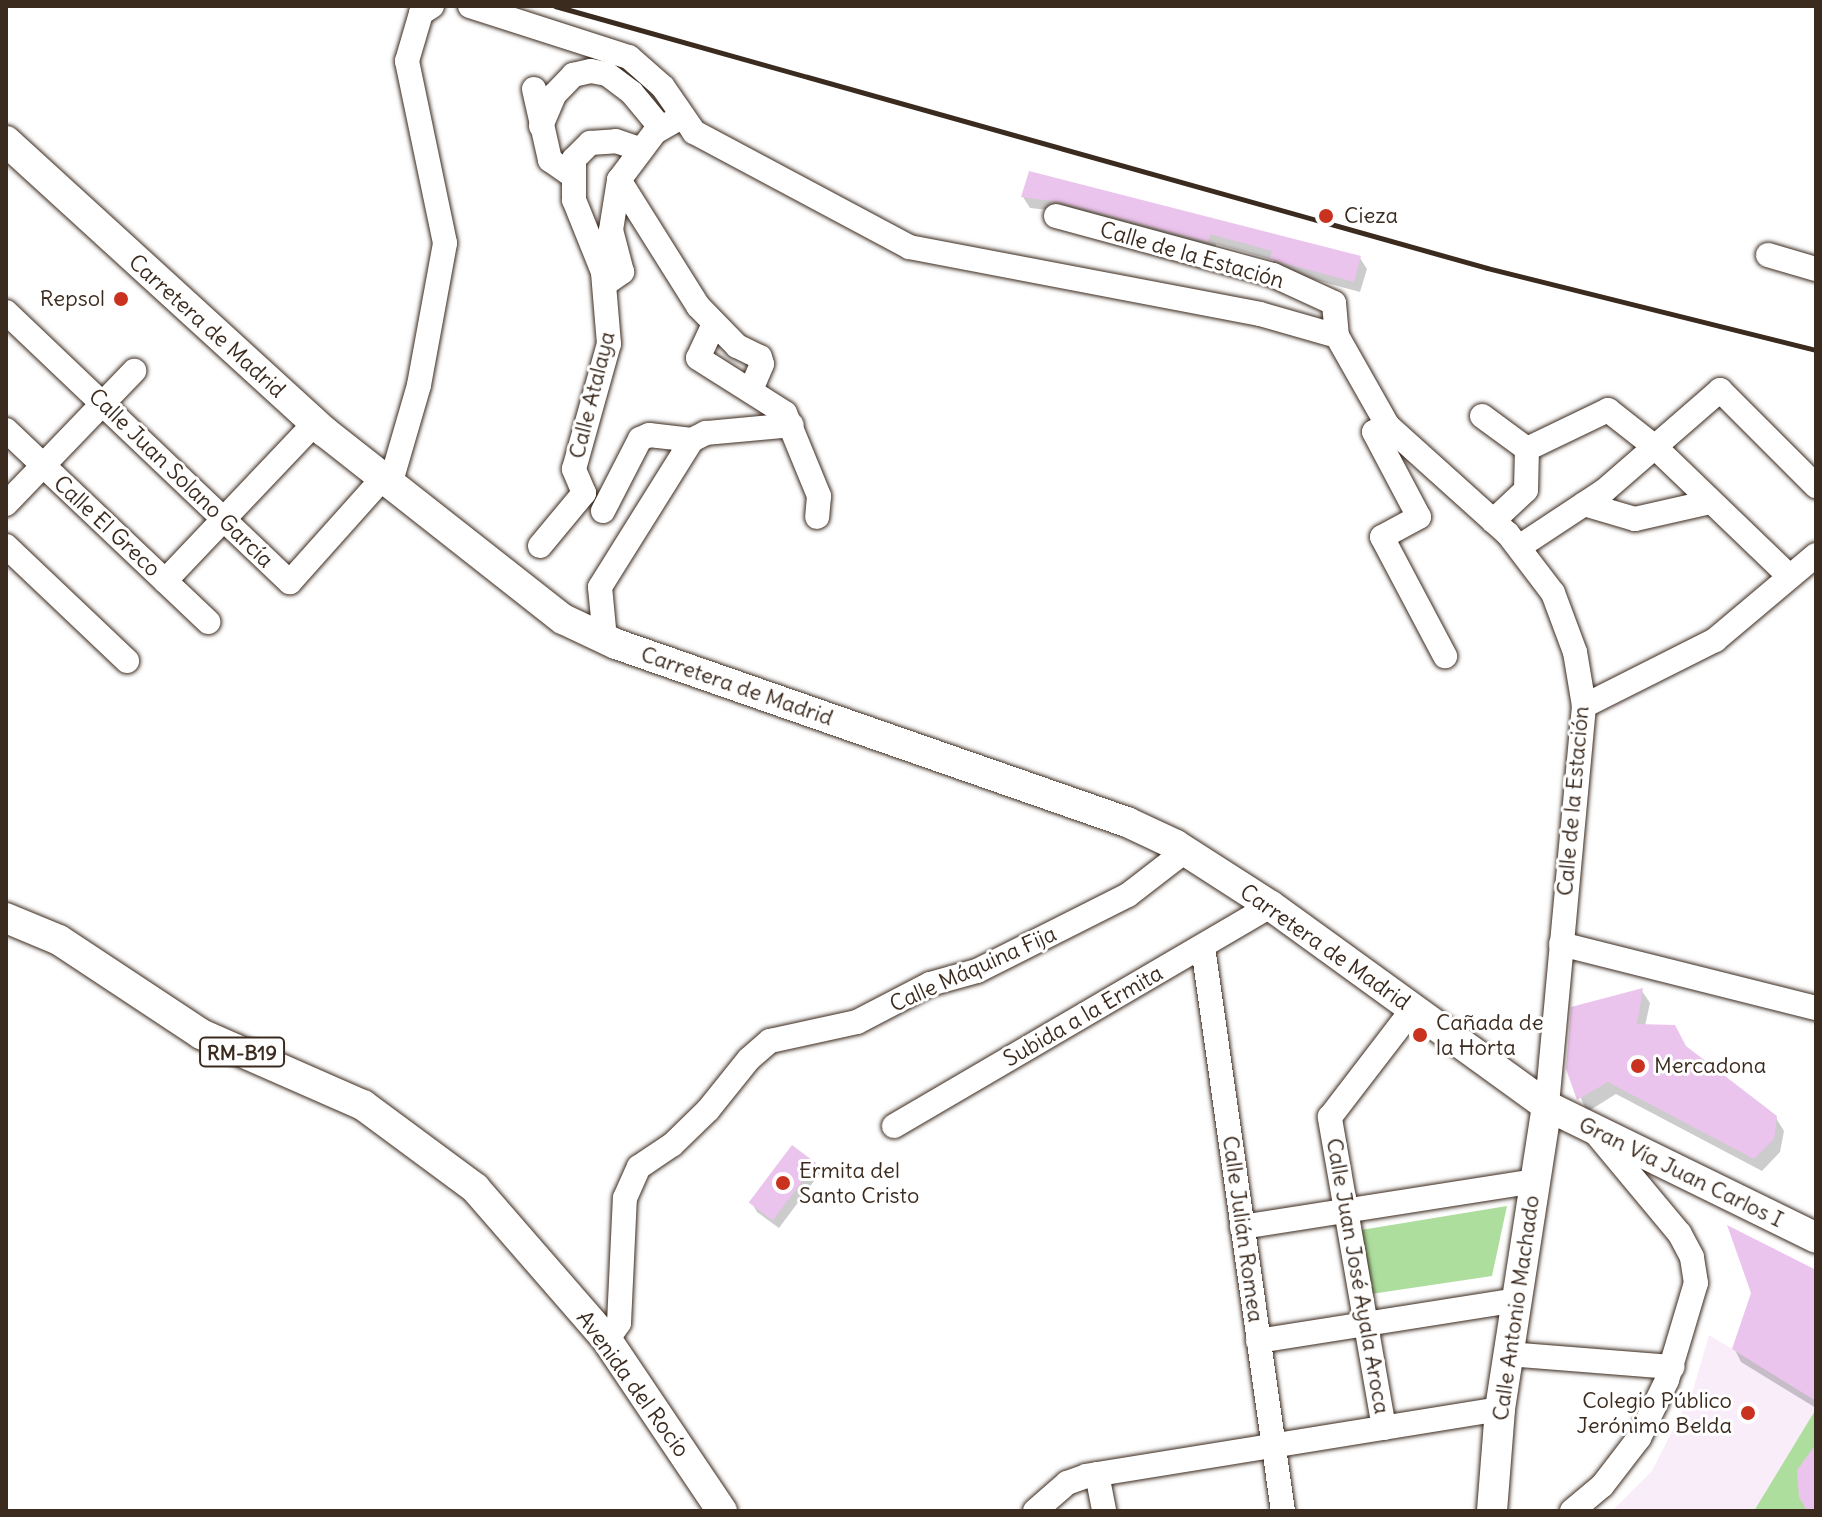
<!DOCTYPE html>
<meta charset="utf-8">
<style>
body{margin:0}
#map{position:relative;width:1822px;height:1517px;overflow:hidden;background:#fff;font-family:Delius,sans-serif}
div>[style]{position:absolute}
.built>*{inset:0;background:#f9edfa}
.green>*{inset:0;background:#adde9e}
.shadow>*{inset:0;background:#0003}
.building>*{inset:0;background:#ebc4ed;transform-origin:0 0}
.roads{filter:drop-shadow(0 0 2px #3b2a1e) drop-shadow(0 0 2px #3b2a1e)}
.minor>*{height:24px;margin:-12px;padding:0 12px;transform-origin:12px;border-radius:12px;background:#fff}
.major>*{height:30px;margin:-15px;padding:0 15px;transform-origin:15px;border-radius:15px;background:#fff}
.rail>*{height:5px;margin:-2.5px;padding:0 2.5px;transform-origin:2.5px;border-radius:2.5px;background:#3b2a1e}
.dots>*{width:22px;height:22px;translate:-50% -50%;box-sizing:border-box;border:4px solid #fff;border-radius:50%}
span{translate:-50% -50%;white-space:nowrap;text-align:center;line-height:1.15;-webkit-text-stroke:6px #fff;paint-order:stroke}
.shield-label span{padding:2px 6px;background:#fff;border:2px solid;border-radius:6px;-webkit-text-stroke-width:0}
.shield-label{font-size:20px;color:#3b2a1e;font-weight:700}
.poi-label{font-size:22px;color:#3b2a1e}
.left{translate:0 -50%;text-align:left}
.right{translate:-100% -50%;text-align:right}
.street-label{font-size:22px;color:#3b2a1e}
.frame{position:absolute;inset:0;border:8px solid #3b2a1e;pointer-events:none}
</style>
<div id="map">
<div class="built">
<div style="clip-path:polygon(1709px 1335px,1816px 1399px,1816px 1428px,1759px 1511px,1612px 1511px,1652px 1471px,1693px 1390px)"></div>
</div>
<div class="green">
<div style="clip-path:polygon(1507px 1206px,1492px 1276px,1371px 1294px,1361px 1230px)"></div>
<div style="clip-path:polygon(1816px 1409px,1816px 1511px,1754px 1511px)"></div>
</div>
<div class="shadow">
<div style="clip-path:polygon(1030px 174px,1360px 258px,1367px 269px,1360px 292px,1279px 270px,1273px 260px,1216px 244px,1214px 252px,1068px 212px,1030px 208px,1023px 197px)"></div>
<div style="clip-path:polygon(1642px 991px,1650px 1003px,1645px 1026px,1686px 1048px,1776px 1118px,1784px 1131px,1780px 1152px,1762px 1171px,1616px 1094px,1587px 1112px,1568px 1068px)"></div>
<div style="clip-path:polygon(814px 1164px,820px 1173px,779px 1228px,757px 1212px,752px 1203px)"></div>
<div style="clip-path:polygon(1816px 1272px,1816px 1408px,1741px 1362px,1734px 1348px)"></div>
</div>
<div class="building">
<div style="clip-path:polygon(1029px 171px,1361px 256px,1354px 282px,1283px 263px,1270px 259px,1272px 251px,1210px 234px,1208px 242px,1060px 202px,1021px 197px)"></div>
<div style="clip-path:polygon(1643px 988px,1637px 1024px,1675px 1025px,1686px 1046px,1777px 1116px,1774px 1139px,1754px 1159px,1608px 1082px,1577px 1100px,1566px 1069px,1571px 1007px)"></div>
<div style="left:792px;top:1145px;width:30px;height:72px;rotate:37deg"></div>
<div style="clip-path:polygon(1727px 1225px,1816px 1270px,1816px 1401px,1732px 1349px,1751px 1293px)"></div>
<div style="clip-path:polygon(1816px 1444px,1816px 1511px,1807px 1511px,1799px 1497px,1797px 1470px)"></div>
</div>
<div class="roads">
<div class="minor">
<div style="left:470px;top:6px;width:167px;rotate:17.8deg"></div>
<div style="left:629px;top:57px;width:45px;rotate:41.4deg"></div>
<div style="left:663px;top:87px;width:55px;rotate:55.4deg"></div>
<div style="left:694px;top:132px;width:244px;rotate:28.1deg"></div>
<div style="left:909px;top:247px;width:357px;rotate:10.8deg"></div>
<div style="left:1260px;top:314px;width:80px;rotate:15.9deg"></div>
<div style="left:534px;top:89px;width:73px;rotate:77.3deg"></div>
<div style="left:550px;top:160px;width:24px;rotate:35deg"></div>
<div style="left:541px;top:126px;width:34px;rotate:-67deg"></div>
<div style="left:554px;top:95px;width:28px;rotate:-46deg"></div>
<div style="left:573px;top:75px;width:18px;rotate:-13deg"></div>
<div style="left:591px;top:71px;width:16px;rotate:11deg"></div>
<div style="left:607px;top:74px;width:31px;rotate:37deg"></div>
<div style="left:632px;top:93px;width:45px;rotate:50.4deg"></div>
<div style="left:619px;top:180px;width:149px;rotate:57.9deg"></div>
<div style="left:698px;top:306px;width:56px;rotate:45.7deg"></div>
<div style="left:737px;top:346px;width:25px;rotate:26deg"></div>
<div style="left:760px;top:357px;width:7px;rotate:74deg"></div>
<div style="left:762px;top:364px;width:28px;rotate:113deg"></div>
<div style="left:1056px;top:216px;width:225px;rotate:15.2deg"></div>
<div style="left:1273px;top:275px;width:67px;rotate:24.7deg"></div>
<div style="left:1334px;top:303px;width:33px;rotate:85deg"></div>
<div style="left:1337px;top:336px;width:103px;rotate:60.5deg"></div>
<div style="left:1388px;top:426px;width:161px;rotate:42deg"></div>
<div style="left:1508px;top:534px;width:74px;rotate:52.7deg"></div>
<div style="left:1553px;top:593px;width:63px;rotate:69.6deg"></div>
<div style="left:1575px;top:652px;width:55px;rotate:80.5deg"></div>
<div style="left:1584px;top:706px;width:402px;rotate:95.3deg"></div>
<div style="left:1768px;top:255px;width:50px;rotate:16.3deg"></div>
<div style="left:605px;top:284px;width:21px;rotate:-35deg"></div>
<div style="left:622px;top:272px;width:43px;rotate:-104.7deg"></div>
<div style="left:611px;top:230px;width:51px;rotate:-80.9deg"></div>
<div style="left:619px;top:180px;width:60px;rotate:-53.1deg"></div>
<div style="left:655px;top:132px;width:32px;rotate:-30deg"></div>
<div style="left:6px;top:312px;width:392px;rotate:43.6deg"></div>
<div style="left:290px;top:582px;width:138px;rotate:-48.2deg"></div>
<div style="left:713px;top:326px;width:35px;rotate:115deg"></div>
<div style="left:698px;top:358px;width:103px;rotate:32.3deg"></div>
<div style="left:785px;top:413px;width:90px;rotate:67.7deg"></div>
<div style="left:819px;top:496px;width:21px;rotate:95deg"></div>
<div style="left:1482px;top:416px;width:56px;rotate:36.3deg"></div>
<div style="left:1388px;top:426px;width:15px;rotate:157deg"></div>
<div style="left:1374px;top:432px;width:96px;rotate:62.1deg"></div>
<div style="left:1419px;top:517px;width:42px;rotate:151.6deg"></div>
<div style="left:1382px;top:537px;width:135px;rotate:62.1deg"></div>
<div style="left:6px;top:430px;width:279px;rotate:43.5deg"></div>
<div style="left:390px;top:485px;width:104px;rotate:-73.8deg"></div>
<div style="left:419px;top:385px;width:144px;rotate:-79.6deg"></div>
<div style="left:445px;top:243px;width:186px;rotate:-101.8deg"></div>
<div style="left:407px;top:61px;width:50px;rotate:-73.7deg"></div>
<div style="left:421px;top:13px;width:13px;rotate:-32deg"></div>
<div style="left:6px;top:504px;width:185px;rotate:-46.1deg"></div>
<div style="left:1584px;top:504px;width:53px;rotate:16.4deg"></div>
<div style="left:1635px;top:519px;width:77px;rotate:-12.8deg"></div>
<div style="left:603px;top:511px;width:81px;rotate:-62.8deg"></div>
<div style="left:640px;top:439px;width:10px;rotate:-24deg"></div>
<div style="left:649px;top:435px;width:43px;rotate:6.6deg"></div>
<div style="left:1493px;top:521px;width:45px;rotate:-43.2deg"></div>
<div style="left:1526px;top:490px;width:41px;rotate:-88.6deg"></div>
<div style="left:1527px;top:449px;width:90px;rotate:-25.7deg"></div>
<div style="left:1608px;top:410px;width:60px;rotate:38.2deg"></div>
<div style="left:1655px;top:447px;width:187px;rotate:43.9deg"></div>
<div style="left:6px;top:546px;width:167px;rotate:43.5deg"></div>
<div style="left:540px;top:546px;width:69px;rotate:-50.3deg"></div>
<div style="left:584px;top:493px;width:26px;rotate:-113deg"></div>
<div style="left:574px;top:469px;width:130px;rotate:-74.4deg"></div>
<div style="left:609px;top:344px;width:72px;rotate:-94.8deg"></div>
<div style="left:603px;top:272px;width:78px;rotate:-111.9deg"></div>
<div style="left:574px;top:200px;width:41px;rotate:-90deg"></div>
<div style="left:574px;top:159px;width:23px;rotate:-45deg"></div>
<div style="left:590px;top:143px;width:26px;rotate:-4deg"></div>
<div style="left:616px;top:141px;width:24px;rotate:19deg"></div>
<div style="left:1519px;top:547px;width:102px;rotate:-33.4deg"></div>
<div style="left:1604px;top:491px;width:154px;rotate:-41deg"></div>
<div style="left:1720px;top:390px;width:136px;rotate:45deg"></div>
<div style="left:165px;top:581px;width:218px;rotate:-46.5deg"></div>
<div style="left:605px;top:639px;width:52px;rotate:-95.5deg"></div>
<div style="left:600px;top:587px;width:173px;rotate:-58deg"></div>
<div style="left:692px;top:440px;width:16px;rotate:-27deg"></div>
<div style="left:706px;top:433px;width:86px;rotate:-5.3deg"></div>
<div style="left:1584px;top:706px;width:147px;rotate:-26.7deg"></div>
<div style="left:1715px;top:640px;width:132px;rotate:-40.1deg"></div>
<div style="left:1561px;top:944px;width:263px;rotate:14.1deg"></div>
<div style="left:1203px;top:947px;width:570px;rotate:81.93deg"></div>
<div style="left:894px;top:1126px;width:436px;rotate:-30.3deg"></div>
<div style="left:1242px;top:1227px;width:297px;rotate:-8.9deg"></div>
<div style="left:607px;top:1340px;width:21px;rotate:-55deg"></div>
<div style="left:619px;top:1323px;width:125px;rotate:-87.3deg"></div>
<div style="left:625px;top:1198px;width:34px;rotate:-66deg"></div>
<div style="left:639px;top:1167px;width:40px;rotate:-34deg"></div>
<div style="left:672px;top:1145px;width:50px;rotate:-44.2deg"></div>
<div style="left:708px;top:1110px;width:65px;rotate:-51.2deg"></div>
<div style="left:749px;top:1059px;width:28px;rotate:-41deg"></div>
<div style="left:770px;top:1041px;width:89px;rotate:-12.3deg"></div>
<div style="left:857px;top:1022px;width:82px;rotate:-27.5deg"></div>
<div style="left:930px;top:984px;width:49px;rotate:-15.5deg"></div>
<div style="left:977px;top:971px;width:169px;rotate:-26.7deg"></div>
<div style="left:1128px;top:895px;width:72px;rotate:-37.7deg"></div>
<div style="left:1258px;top:1341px;width:261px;rotate:-9deg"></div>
<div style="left:1507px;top:1354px;width:166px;rotate:4.5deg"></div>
<div style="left:1384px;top:1428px;width:316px;rotate:-99.9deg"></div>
<div style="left:1330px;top:1117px;width:136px;rotate:-52.5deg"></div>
<div style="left:1097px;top:1474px;width:38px;rotate:79deg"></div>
<div style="left:1035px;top:1511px;width:43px;rotate:-41.2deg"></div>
<div style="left:1067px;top:1483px;width:20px;rotate:-20deg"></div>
<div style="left:1086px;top:1476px;width:419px;rotate:-9.2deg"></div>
<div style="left:1572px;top:1511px;width:39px;rotate:-40deg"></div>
<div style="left:1602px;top:1486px;width:61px;rotate:-52.4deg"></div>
<div style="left:1639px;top:1438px;width:64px;rotate:-64.2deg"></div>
<div style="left:1667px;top:1380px;width:101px;rotate:-73.4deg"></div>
<div style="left:1696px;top:1283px;width:26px;rotate:-99deg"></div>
<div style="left:1692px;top:1257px;width:27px;rotate:-118deg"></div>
<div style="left:1679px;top:1233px;width:133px;rotate:-129.8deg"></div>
</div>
<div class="major">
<div style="left:6px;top:141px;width:432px;rotate:42.4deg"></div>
<div style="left:325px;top:432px;width:303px;rotate:38.2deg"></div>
<div style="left:563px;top:619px;width:59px;rotate:25.3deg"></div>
<div style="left:616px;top:644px;width:541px;rotate:19.21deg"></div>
<div style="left:1127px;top:822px;width:54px;rotate:25.1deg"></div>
<div style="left:1176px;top:845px;width:113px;rotate:32.7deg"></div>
<div style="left:1271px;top:906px;width:341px;rotate:35.9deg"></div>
<div style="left:1547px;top:1106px;width:300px;rotate:26.1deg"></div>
<div style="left:6px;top:918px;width:57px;rotate:22.5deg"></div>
<div style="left:59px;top:940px;width:170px;rotate:33.5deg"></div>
<div style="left:201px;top:1034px;width:177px;rotate:23.7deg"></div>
<div style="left:363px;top:1105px;width:139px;rotate:36.5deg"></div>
<div style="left:475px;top:1188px;width:201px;rotate:49deg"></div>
<div style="left:607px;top:1340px;width:206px;rotate:56.1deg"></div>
<div style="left:1492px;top:1511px;width:102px;rotate:-85.5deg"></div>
<div style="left:1500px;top:1409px;width:307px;rotate:-81.2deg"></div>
</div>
</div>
<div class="rail">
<div style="left:555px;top:6px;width:968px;rotate:15.7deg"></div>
<div style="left:1487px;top:268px;width:339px;rotate:14deg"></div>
</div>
<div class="dots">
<div style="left:1326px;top:216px;background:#c8321e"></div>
<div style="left:121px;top:299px;background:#c8321e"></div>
<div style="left:1420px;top:1035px;background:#c8321e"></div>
<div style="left:1638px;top:1066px;background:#c8321e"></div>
<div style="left:783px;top:1183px;background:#c8321e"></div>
<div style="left:1748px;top:1413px;background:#c8321e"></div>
</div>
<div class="shield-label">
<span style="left:242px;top:1052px">RM-B19</span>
</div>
<div class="poi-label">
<span class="left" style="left:1344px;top:216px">Cieza</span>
<span class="right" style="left:105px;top:299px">Repsol</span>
<span class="left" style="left:1436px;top:1035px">Cañada de<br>la Horta</span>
<span class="left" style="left:1654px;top:1066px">Mercadona</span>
<span class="left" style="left:799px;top:1183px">Ermita del<br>Santo Cristo</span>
<span class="right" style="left:1732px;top:1413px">Colegio Público<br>Jerónimo Belda</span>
</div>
<div class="street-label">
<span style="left:1192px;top:255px;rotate:16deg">Calle de la Estación</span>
<span style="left:207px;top:326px;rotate:42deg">Carretera de Madrid</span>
<span style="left:592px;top:395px;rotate:-76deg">Calle Atalaya</span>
<span style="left:181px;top:478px;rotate:44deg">Calle Juan Solano García</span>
<span style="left:107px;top:526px;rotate:43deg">Calle El Greco</span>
<span style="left:737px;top:686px;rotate:19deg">Carretera de Madrid</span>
<span style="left:1573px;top:801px;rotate:-85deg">Calle de la Estación</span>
<span style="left:1325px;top:947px;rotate:35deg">Carretera de Madrid</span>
<span style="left:973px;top:969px;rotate:-24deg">Calle Máquina Fija</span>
<span style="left:1083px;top:1016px;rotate:-30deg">Subida a la Ermita</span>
<span style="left:1681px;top:1172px;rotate:26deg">Gran Vía Juan Carlos I</span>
<span style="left:1243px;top:1229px;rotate:82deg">Calle Julián Romea</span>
<span style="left:1358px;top:1276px;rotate:80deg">Calle Juan José Ayala Aroca</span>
<span style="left:1516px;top:1308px;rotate:-82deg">Calle Antonio Machado</span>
<span style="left:633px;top:1384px;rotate:54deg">Avenida del Rocío</span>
</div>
<div class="frame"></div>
</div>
